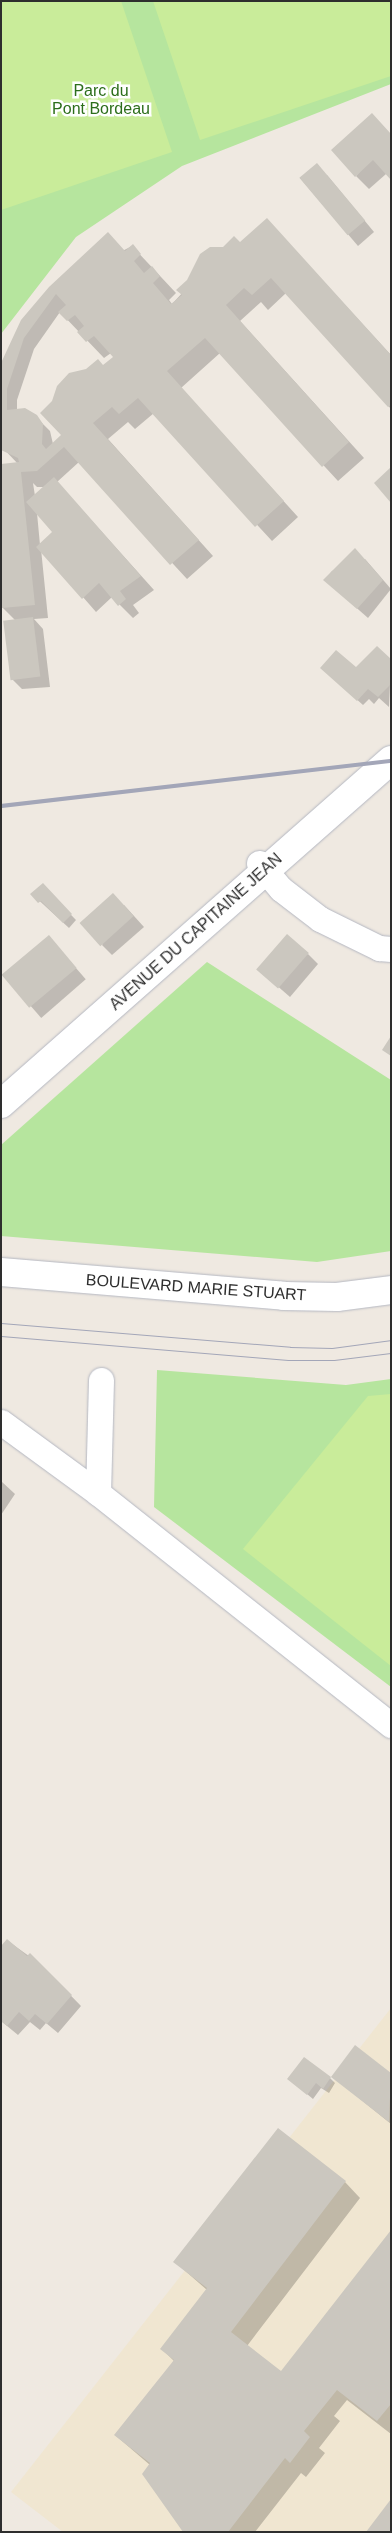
<!DOCTYPE html>
<style>
body{margin:0}
#map{position:relative;width:392px;height:2533px;overflow:hidden;background:#efe9e1;font-family:Helvetica,sans-serif}
div>[style]{position:absolute}
.education>*{inset:0;background:#f0e6d1}
.green>*{inset:0;background:#b6e59e}
.pitch>*{inset:0;background:#c9ec9a}
.shadow>*{inset:0;background:#0003;transform-origin:0 0}
.building>*{inset:0;background:#cbc7bf;transform-origin:0 0}
.roads{filter:drop-shadow(0 0 1px #b4b7c1) drop-shadow(0 0 1px #b4b7c1)}
.street>*{height:25px;margin:-12.5px;padding:0 12.5px;transform-origin:12.5px;border-radius:12.5px;background:#fff}
.secondary>*{height:28px;margin:-14px;padding:0 14px;transform-origin:14px;border-radius:14px;background:#fff}
.tram>*{height:1px;margin:-0.5px;padding:0 0.5px;transform-origin:0.5px;border-radius:0.5px;background:#a3a6b8}
.rail>*{height:4px;margin:-2px;padding:0 2px;transform-origin:2px;border-radius:2px;background:#a3a6b8}
span{translate:-50% -50%;white-space:nowrap;text-align:center;line-height:1.15;-webkit-text-stroke:5px #fff;paint-order:stroke}
.park-label{font-size:16px;color:#2c6e1b}
.street-label{font-size:16px;color:#2e2e2e}
.frame{position:absolute;inset:0;border:2px solid #2e2e2e;pointer-events:none}
</style>
<div id="map">
<div class="education">
<div style="clip-path:polygon(391px 2008px,391px 2532px,63px 2532px,11px 2492px)"></div>
</div>
<div class="green">
<div style="clip-path:polygon(1px 1px,391px 1px,391px 84px,182px 166px,76px 237px,1px 334px)"></div>
<div style="clip-path:polygon(207px 962px,391px 1080px,391px 1251px,317px 1262px,1px 1236px,1px 1145px)"></div>
<div style="clip-path:polygon(157px 1370px,346px 1385px,391px 1379px,391px 1687px,154px 1507px)"></div>
</div>
<div class="pitch">
<div style="clip-path:polygon(1px 1px,121px 1px,172px 152px,1px 210px)"></div>
<div style="clip-path:polygon(153px 1px,391px 1px,391px 76px,200px 140px)"></div>
<div style="clip-path:polygon(391px 1394px,391px 1666px,243px 1549px,368px 1396px)"></div>
</div>
<div class="shadow">
<div style="clip-path:polygon(391px 135px,386px 174px,369px 189px,356px 176px)"></div>
<div style="clip-path:polygon(327px 175px,374px 232px,358px 246px,300px 178px)"></div>
<div style="clip-path:polygon(evenodd,267px 220px,391px 355px,391px 409px,286px 293px,268px 310px,261px 302px,240px 321px,364px 458px,338px 481px,220px 353px,181px 388px,298px 517px,272px 541px,154px 413px,135px 429px,128px 422px,108px 439px,213px 556px,187px 579px,79px 462px,57px 482px,154px 590px,133px 605px,139px 613px,133px 618px,112px 597px,96px 612px,41px 549px,48px 618px,34px 619px,43px 629px,50px 687px,22px 689px,11px 678px,15px 620px,3px 608px,1px 593px,1px 466px,18px 464px,1px 446px,1px 369px,22px 321px,49px 289px,132px 246px,176px 293px,169px 300px,172px 304px,224px 248px,240px 244px,267px 220px,60px 312px,104px 358px,111px 353px,114px 357px,104px 366px,62px 436px,53px 444px,50px 431px,39px 420px,17px 410px,17px 400px,34px 349px,60px 312px,267px 220px,33px 483px,37px 487px,45px 487px,35px 496px,33px 483px,267px 220px,37px 513px,53px 532px,40px 545px,37px 513px)"></div>
<div style="clip-path:polygon(365px 559px,391px 589px,368px 618px,325px 580px,332px 571px)"></div>
<div style="clip-path:polygon(391px 661px,389px 707px,379px 698px,374px 704px,369px 699px,363px 705px,327px 673px)"></div>
<div style="clip-path:polygon(42px 885px,76px 920px,69px 928px,32px 894px)"></div>
<div style="clip-path:polygon(124px 905px,144px 927px,112px 955px,102px 945px)"></div>
<div style="left:49px;top:937px;width:56px;height:59px;rotate:49deg"></div>
<div style="clip-path:polygon(308px 954px,318px 964px,290px 997px,259px 970px)"></div>
<div style="clip-path:polygon(1px 1481px,15px 1494px,1px 1515px)"></div>
<div style="clip-path:polygon(8px 1941px,40px 1964px,81px 2006px,58px 2033px,46px 2023px,40px 2030px,30px 2022px,18px 2035px,1px 2021px)"></div>
<div style="clip-path:polygon(391px 2074px,391px 2124px,333px 2077px)"></div>
<div style="clip-path:polygon(330px 2078px,335px 2083px,329px 2093px,321px 2088px,313px 2099px,289px 2079px)"></div>
<div style="clip-path:polygon(345px 2182px,360px 2198px,247px 2346px,282px 2373px,391px 2232px,391px 2434px,347px 2400px,334px 2416px,340px 2421px,319px 2448px,325px 2453px,306px 2477px,301px 2473px,255px 2532px,184px 2532px,150px 2465px,115px 2435px,175px 2362px,162px 2349px,207px 2290px,175px 2262px)"></div>
</div>
<div class="building">
<div style="clip-path:polygon(372px 113px,391px 134px,391px 180px,373px 160px,355px 177px,331px 150px)"></div>
<div style="left:317px;top:163px;width:75px;height:23px;rotate:50deg"></div>
<div style="clip-path:polygon(evenodd,267px 218px,391px 355px,391px 405px,388px 407px,271px 278px,252px 295px,244px 288px,226px 305px,349px 442px,322px 467px,205px 338px,167px 371px,284px 501px,255px 527px,138px 398px,119px 414px,112px 407px,93px 423px,199px 540px,170px 565px,64px 447px,37px 471px,21px 472px,35px 605px,2px 608px,1px 464px,19px 462px,18px 458px,1px 450px,1px 363px,21px 320px,49px 287px,108px 232px,125px 251px,133px 244px,141px 254px,134px 261px,144px 273px,152px 266px,160px 276px,153px 283px,171px 304px,182px 295px,176px 290px,187px 280px,200px 254px,210px 247px,223px 247px,234px 236px,240px 242px,267px 218px,56px 294px,66px 305px,58px 312px,67px 321px,75px 315px,84px 326px,77px 332px,86px 342px,94px 336px,113px 357px,103px 365px,98px 359px,86px 369px,69px 373px,57px 386px,52px 401px,40px 413px,61px 435px,46px 449px,42px 444px,43px 424px,37px 415px,25px 408px,7px 410px,7px 389px,24px 338px,56px 294px)"></div>
<div style="clip-path:polygon(391px 467px,391px 503px,374px 483px)"></div>
<div style="clip-path:polygon(54px 477px,141px 576px,120px 591px,126px 599px,118px 606px,99px 583px,82px 599px,36px 547px,52px 532px,26px 502px)"></div>
<div style="clip-path:polygon(355px 548px,383px 580px,357px 609px,323px 580px)"></div>
<div style="left:33px;top:617px;width:60px;height:30px;rotate:83deg"></div>
<div style="clip-path:polygon(377px 646px,391px 659px,391px 684px,378px 697px,368px 689px,357px 701px,320px 668px,336px 650px,356px 667px)"></div>
<div style="clip-path:polygon(43px 883px,72px 914px,63px 923px,41px 901px,38px 903px,30px 894px)"></div>
<div style="left:113px;top:893px;width:31px;height:45px;rotate:48deg"></div>
<div style="left:287px;top:934px;width:29px;height:47px;rotate:41deg"></div>
<div style="left:49px;top:935px;width:43px;height:62px;rotate:50deg"></div>
<div style="clip-path:polygon(391px 1036px,391px 1056px,382px 1050px)"></div>
<div style="clip-path:polygon(7px 1939px,27px 1956px,30px 1953px,72px 1995px,47px 2024px,35px 2014px,29px 2021px,19px 2012px,7px 2026px,1px 2021px,1px 1946px)"></div>
<div style="clip-path:polygon(355px 2045px,391px 2073px,389px 2122px,331px 2077px)"></div>
<div style="clip-path:polygon(304px 2057px,331px 2077px,323px 2089px,316px 2083px,307px 2095px,287px 2079px)"></div>
<div style="clip-path:polygon(278px 2128px,346px 2181px,231px 2332px,281px 2371px,391px 2230px,391px 2404px,377px 2421px,337px 2390px,304px 2431px,310px 2437px,290px 2463px,285px 2458px,228px 2532px,183px 2532px,142px 2474px,150px 2463px,114px 2435px,174px 2360px,160px 2349px,207px 2288px,173px 2262px)"></div>
<div style="clip-path:polygon(391px 2499px,391px 2532px,366px 2532px)"></div>
</div>
<div class="roads">
<div class="street">
<div style="left:259px;top:863px;width:34px;rotate:50deg"></div>
<div style="left:281px;top:889px;width:49px;rotate:37.6deg"></div>
<div style="left:320px;top:919px;width:66px;rotate:26.2deg"></div>
<div style="left:379px;top:948px;width:12px;rotate:5deg"></div>
<div style="left:101px;top:1380px;width:113px;rotate:91.5deg"></div>
<div style="left:98px;top:1493px;width:374px;rotate:38.4deg"></div>
<div style="left:1px;top:1422px;width:120px;rotate:36.2deg"></div>
</div>
<div class="secondary">
<div style="left:1px;top:1104px;width:520px;rotate:-41.41deg"></div>
<div style="left:1px;top:1272px;width:284px;rotate:4.8deg"></div>
<div style="left:284px;top:1296px;width:53px;rotate:1.1deg"></div>
<div style="left:337px;top:1297px;width:54px;rotate:-7.4deg"></div>
</div>
</div>
<div class="tram">
<div style="left:1px;top:1323px;width:290px;rotate:4.7deg"></div>
<div style="left:290px;top:1347px;width:42px;rotate:1.4deg"></div>
<div style="left:332px;top:1348px;width:60px;rotate:-7.7deg"></div>
<div style="left:1px;top:1336px;width:288px;rotate:4.8deg"></div>
<div style="left:288px;top:1360px;width:46px"></div>
<div style="left:334px;top:1360px;width:57px;rotate:-7deg"></div>
</div>
<div class="rail">
<div style="left:1px;top:806px;width:393px;rotate:-6.6deg"></div>
</div>
<div class="park-label">
<span style="left:101px;top:100px">Parc du<br>Pont Bordeau</span>
</div>
<div class="street-label">
<span style="left:196px;top:932px;rotate:-42deg">AVENUE DU CAPITAINE JEAN</span>
<span style="left:196px;top:1288px;rotate:4deg">BOULEVARD MARIE STUART</span>
</div>
<div class="frame"></div>
</div>
